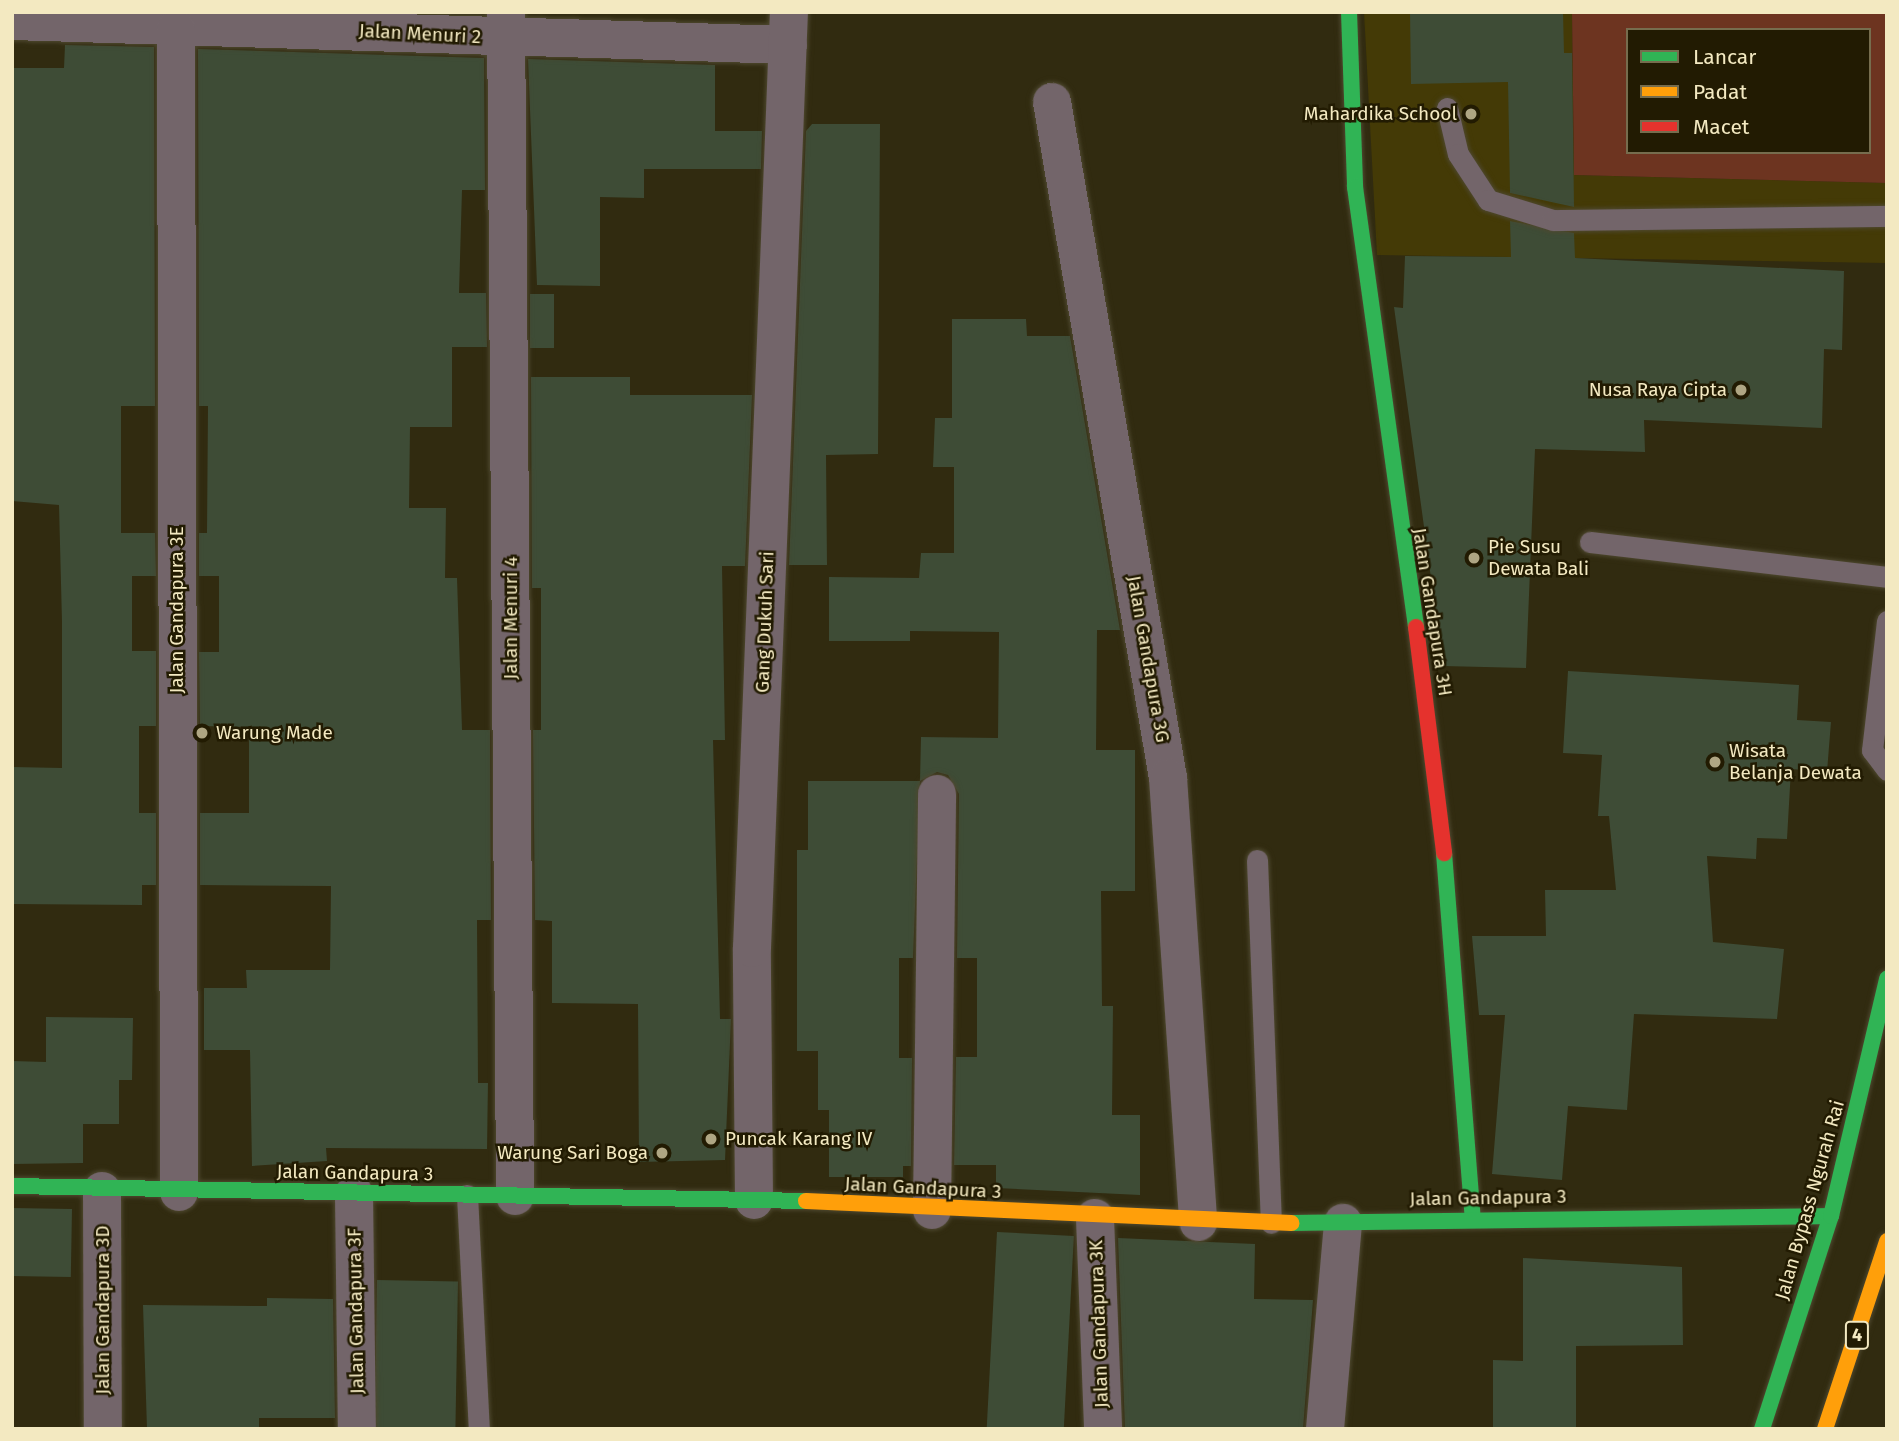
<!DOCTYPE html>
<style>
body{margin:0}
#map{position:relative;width:1899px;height:1441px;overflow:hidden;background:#312b10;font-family:"Fira Sans",sans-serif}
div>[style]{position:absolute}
.built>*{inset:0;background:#443a06}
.green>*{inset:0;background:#6d3420}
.building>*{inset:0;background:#3e4c36;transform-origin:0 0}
.roads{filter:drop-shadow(0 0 2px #4e482f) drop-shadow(0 0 2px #4e482f)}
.lane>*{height:21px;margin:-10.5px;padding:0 10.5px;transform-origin:10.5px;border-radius:10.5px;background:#73656a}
.street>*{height:38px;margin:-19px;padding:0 19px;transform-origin:19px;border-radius:19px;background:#73656a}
.fast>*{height:16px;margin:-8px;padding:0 8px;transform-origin:8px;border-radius:8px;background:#30b455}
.slow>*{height:16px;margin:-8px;padding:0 8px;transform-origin:8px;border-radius:8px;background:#ff9f0a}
.jam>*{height:16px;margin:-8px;padding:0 8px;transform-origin:8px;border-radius:8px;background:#e5322d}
.dots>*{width:19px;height:19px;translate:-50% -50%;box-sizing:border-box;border:4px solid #221b02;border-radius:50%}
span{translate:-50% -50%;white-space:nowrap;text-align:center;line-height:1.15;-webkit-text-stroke:5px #221b02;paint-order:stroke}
.shield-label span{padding:2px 5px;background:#221b02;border:2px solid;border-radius:5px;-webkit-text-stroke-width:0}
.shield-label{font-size:18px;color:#f3e9c1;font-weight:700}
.street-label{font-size:19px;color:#f3e9c1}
.poi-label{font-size:19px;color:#f3e9c1}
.right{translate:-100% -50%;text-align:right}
.left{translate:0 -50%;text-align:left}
.frame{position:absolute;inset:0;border:14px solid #f3e9c1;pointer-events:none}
.legend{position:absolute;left:1626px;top:28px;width:245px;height:126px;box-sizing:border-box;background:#221b02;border:2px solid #766d4e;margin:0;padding:9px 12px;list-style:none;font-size:21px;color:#f3e9c1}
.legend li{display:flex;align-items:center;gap:14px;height:35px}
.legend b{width:35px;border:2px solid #766d4e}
</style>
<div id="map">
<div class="built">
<div style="clip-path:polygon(1364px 12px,1572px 12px,1574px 175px,1887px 183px,1887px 263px,1377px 255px)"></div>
</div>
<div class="green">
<div style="clip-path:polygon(evenodd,1572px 12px,1887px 12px,1887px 183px,1574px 175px,1572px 12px,1628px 30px,1869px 30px,1869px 152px,1628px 152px,1628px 30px)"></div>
</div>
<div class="building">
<div style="clip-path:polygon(1410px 12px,1563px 12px,1564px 53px,1572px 53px,1574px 207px,1510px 193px,1508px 82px,1411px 84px)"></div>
<div style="clip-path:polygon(65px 45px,154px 47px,155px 406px,121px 406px,121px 533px,155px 533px,156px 576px,132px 576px,132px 651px,156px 651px,156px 726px,139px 726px,139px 813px,156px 813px,156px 885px,142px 885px,142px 905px,12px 904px,12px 767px,62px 768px,62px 622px,59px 505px,12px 501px,12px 68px,64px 68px)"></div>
<div style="clip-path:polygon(198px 49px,484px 58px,485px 190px,462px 190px,459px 293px,486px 293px,487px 347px,452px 347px,452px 427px,410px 427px,409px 508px,446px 508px,445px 578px,457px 578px,462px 730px,490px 730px,491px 920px,477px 920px,478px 1083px,488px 1083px,487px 1149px,326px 1148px,327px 1161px,252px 1166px,250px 1050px,204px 1050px,204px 988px,247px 988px,246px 970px,330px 970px,331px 886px,200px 885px,200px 813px,249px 813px,249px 727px,200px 726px,199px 652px,219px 652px,219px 576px,199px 576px,199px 533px,207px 533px,208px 406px,199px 406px)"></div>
<div style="clip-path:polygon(528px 59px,715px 65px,715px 131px,762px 131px,761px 169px,644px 169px,644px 198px,600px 197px,600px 286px,537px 285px)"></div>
<div style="clip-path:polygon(812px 124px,880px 124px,878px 454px,826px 455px,827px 565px,789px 565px,806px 131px)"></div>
<div style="clip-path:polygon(1510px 221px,1574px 233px,1575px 258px,1844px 271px,1842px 350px,1824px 349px,1822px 428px,1644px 420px,1645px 452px,1535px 449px,1526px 668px,1443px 666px,1394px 307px,1403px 308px,1405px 256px,1511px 257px)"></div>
<div style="left:530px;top:294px;width:24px;height:54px"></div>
<div style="clip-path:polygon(952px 319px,1026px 319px,1027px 336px,1070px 336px,1120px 630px,1097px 630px,1096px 750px,1135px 750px,1135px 891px,1101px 891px,1102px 1006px,1113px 1006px,1112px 1115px,1140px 1115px,1140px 1195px,996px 1188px,996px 1165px,954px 1165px,956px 1057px,977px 1057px,977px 958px,957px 958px,959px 794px,948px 775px,937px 772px,920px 781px,921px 737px,998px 738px,999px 632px,910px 631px,910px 641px,829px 641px,829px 577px,919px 578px,921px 553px,954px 553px,954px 467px,933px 467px,935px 418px,952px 418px)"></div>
<div style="clip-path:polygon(531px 377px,630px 377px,630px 395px,752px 395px,745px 566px,722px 566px,725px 740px,713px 740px,720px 1019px,731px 1019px,725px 1160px,639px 1162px,638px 1004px,552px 1003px,552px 921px,535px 920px,533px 730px,541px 730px,541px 588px,532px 588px)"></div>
<div style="clip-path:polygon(1568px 671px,1799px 685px,1797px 720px,1831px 722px,1827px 772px,1791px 769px,1787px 839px,1757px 838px,1756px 859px,1707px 856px,1713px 942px,1784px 949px,1777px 1019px,1634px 1014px,1627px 1110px,1568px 1106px,1562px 1180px,1492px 1174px,1505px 1015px,1479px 1015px,1472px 936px,1546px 936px,1545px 890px,1616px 890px,1609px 816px,1598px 816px,1602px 755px,1563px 753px)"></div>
<div style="clip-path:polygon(808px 781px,920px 781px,913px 958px,899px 958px,899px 1058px,912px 1058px,911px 1166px,903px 1166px,903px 1177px,829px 1177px,829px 1110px,818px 1110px,818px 1051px,797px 1051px,797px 850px,808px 850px)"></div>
<div style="clip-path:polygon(46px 1017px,133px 1018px,132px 1080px,119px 1080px,119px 1124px,83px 1124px,83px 1163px,12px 1164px,12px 1061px,46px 1062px)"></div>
<div style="left:12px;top:1208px;width:60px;height:68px;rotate:1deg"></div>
<div style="left:997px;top:1232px;width:77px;height:197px;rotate:3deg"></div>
<div style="clip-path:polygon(1118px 1238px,1255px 1244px,1254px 1299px,1313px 1300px,1303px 1429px,1125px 1429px)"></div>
<div style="clip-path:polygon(1523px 1258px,1682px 1267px,1683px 1345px,1576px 1346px,1576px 1429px,1493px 1429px,1493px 1360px,1523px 1361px)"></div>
<div style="left:377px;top:1280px;width:81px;height:149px;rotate:1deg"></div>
<div style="clip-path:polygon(267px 1298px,333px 1299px,335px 1418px,259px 1418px,259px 1429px,147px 1429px,143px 1305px,267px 1306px)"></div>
</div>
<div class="roads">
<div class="lane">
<div style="left:1447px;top:108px;width:47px;rotate:76.6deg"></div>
<div style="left:1458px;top:154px;width:55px;rotate:56.9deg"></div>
<div style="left:1488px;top:200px;width:68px;rotate:17.1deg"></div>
<div style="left:1553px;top:220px;width:334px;rotate:-0.7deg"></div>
<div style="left:1590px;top:542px;width:299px;rotate:6.7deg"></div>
<div style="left:1887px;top:621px;width:130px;rotate:96.6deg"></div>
<div style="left:1872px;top:750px;width:25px;rotate:53deg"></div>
<div style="left:1257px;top:860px;width:363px;rotate:87.8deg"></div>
<div style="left:467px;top:1195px;width:234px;rotate:87.1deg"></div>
</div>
<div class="street">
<div style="left:506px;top:12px;width:1184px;rotate:89.56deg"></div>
<div style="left:12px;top:21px;width:776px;rotate:1.77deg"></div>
<div style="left:176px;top:29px;width:1163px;rotate:89.85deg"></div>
<div style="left:1052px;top:102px;width:686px;rotate:80.26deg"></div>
<div style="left:1168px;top:778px;width:445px;rotate:86.1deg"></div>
<div style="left:102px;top:1191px;width:238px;rotate:89.8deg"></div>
<div style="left:354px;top:1194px;width:235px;rotate:89.3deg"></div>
<div style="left:754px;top:1200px;width:252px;rotate:-90.5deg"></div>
<div style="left:752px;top:948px;width:937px;rotate:-87.74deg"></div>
<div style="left:932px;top:1210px;width:416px;rotate:-89.3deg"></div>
<div style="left:1095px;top:1218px;width:211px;rotate:87.8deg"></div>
<div style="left:1325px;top:1429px;width:207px;rotate:-85deg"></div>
</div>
<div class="fast">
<div style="left:1349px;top:12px;width:175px;rotate:88deg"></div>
<div style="left:1355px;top:187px;width:444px;rotate:82.1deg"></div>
<div style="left:1444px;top:853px;width:366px;rotate:85.5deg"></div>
<div style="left:12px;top:1186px;width:794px;rotate:1.08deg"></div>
<div style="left:1292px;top:1223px;width:539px;rotate:-0.74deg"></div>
<div style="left:1762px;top:1429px;width:224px;rotate:-72.1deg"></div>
<div style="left:1831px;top:1216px;width:244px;rotate:-76.7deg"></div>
</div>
<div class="slow">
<div style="left:806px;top:1201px;width:486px;rotate:2.6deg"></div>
<div style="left:1825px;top:1429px;width:198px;rotate:-71.7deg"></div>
</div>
<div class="jam">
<div style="left:1416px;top:627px;width:228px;rotate:82.9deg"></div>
</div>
</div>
<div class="dots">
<div style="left:1471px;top:114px;background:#afa683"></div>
<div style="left:1741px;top:390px;background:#afa683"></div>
<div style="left:1474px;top:558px;background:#afa683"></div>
<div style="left:202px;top:733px;background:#afa683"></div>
<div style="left:1715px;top:762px;background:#afa683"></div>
<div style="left:711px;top:1139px;background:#afa683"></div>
<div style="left:662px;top:1153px;background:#afa683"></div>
</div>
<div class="shield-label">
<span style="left:1857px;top:1335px">4</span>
</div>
<div class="street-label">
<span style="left:420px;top:34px;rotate:3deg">Jalan Menuri 2</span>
<span style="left:177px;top:610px;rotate:-90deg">Jalan Gandapura 3E</span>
<span style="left:1432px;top:612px;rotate:81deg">Jalan Gandapura 3H</span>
<span style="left:511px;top:618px;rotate:-90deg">Jalan Menuri 4</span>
<span style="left:765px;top:622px;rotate:-88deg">Gang Dukuh Sari</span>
<span style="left:1148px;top:659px;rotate:80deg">Jalan Gandapura 3G</span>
<span style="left:355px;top:1173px;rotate:1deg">Jalan Gandapura 3</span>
<span style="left:923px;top:1188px;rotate:3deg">Jalan Gandapura 3</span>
<span style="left:1488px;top:1198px;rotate:-1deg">Jalan Gandapura 3</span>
<span style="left:1810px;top:1200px;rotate:-74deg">Jalan Bypass Ngurah Rai</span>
<span style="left:103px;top:1310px;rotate:-90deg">Jalan Gandapura 3D</span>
<span style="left:356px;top:1311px;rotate:-91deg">Jalan Gandapura 3F</span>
<span style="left:1099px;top:1324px;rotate:-92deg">Jalan Gandapura 3K</span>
</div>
<div class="poi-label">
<span class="right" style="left:1457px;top:114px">Mahardika School</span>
<span class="right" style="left:1727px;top:390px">Nusa Raya Cipta</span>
<span class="left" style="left:1488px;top:558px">Pie Susu<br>Dewata Bali</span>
<span class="left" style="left:216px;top:733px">Warung Made</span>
<span class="left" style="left:1729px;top:762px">Wisata<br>Belanja Dewata</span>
<span class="left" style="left:725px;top:1139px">Puncak Karang IV</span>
<span class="right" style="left:648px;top:1153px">Warung Sari Boga</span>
</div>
<div class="frame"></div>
<ul class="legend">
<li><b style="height:9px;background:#30b455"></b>Lancar</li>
<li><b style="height:9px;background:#ff9f0a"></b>Padat</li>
<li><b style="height:9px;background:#e5322d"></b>Macet</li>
</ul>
</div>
